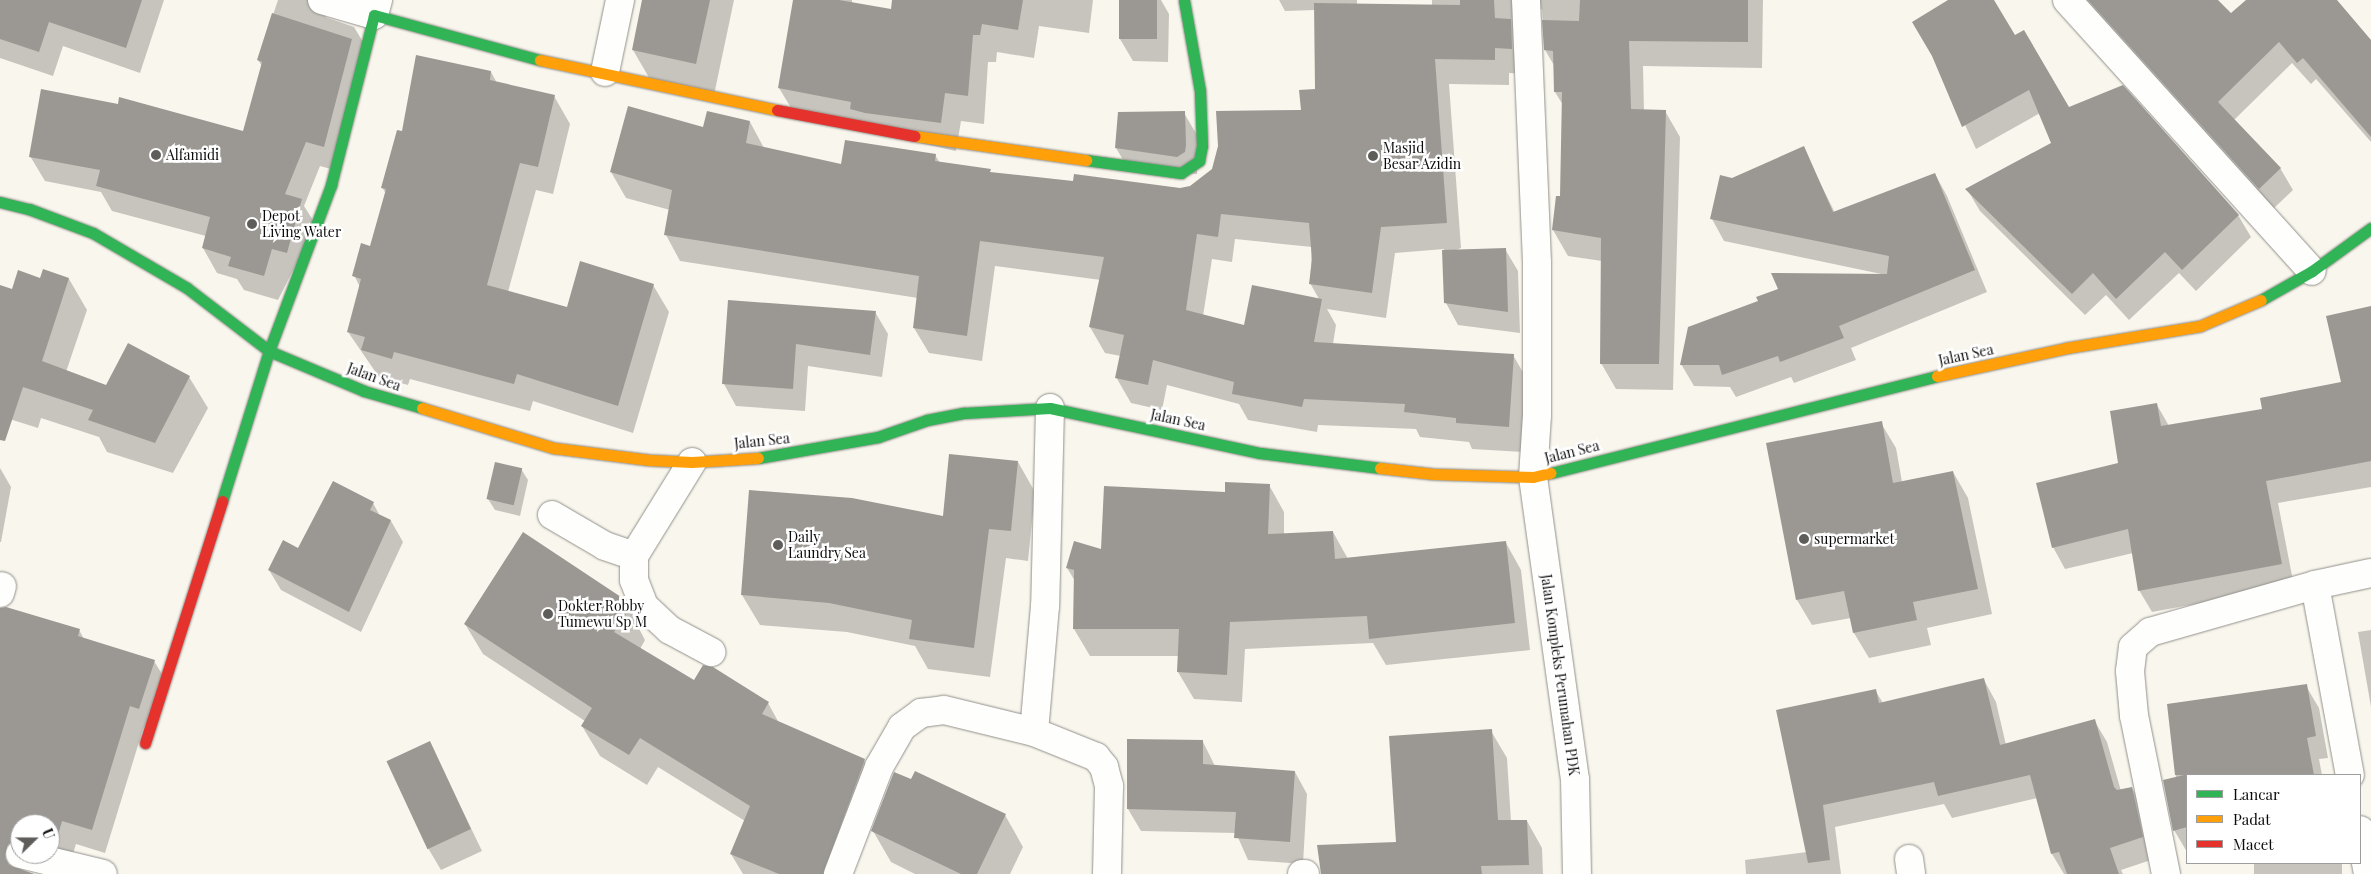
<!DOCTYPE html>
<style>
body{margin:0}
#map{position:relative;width:2371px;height:874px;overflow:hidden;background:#f9f6ed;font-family:"Playfair Display",serif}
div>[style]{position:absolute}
.shadow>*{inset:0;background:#0003;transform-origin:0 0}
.building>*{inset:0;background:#9b9893;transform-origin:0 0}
.roads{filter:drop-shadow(0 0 1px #92908c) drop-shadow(0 0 1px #92908c)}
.street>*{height:28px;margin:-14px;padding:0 14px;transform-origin:14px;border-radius:14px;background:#fefefc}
.fast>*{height:11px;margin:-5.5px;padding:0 5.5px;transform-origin:5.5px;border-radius:5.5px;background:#30b455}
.slow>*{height:11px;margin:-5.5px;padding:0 5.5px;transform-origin:5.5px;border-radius:5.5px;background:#ff9f0a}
.jam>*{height:11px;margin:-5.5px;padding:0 5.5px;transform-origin:5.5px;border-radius:5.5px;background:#e5322d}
.dots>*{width:14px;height:14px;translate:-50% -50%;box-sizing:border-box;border:2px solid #fff;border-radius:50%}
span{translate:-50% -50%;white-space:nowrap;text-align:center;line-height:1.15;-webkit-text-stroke:5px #fff;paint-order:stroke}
.poi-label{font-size:14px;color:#0a0a0a}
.left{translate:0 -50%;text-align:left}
.street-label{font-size:14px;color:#0a0a0a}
.legend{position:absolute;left:2186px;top:774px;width:175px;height:90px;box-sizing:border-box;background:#fff;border:1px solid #9d9d9d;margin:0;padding:6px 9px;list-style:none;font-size:15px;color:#0a0a0a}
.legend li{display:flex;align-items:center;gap:10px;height:25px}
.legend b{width:25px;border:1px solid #9d9d9d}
.north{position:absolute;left:10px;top:814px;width:50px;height:50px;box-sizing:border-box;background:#fff;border:1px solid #9d9d9d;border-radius:50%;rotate:68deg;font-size:14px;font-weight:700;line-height:20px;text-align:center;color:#0a0a0a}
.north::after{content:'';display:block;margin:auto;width:18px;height:22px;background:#5e5d59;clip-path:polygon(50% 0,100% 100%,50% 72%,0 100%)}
</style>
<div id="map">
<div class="shadow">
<div style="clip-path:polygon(0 0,164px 0,140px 73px,63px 46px,53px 76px,0 58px)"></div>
<div style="clip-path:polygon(278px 0,389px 0,333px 9px,325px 17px,354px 27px,369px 52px,338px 171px,320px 166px,304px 206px,316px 225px,278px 300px,244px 290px,237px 279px,217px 273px,203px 248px,206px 236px,112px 211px,101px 192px,45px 181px,30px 156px,243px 133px,262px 66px,258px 60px)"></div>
<div style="clip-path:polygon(643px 0,734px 0,714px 95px,651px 81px,633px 50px)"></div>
<div style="clip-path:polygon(795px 0,852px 0,852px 3px,892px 10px,894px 0,1093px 0,1089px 33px,1039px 26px,1034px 58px,997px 52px,996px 62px,988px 62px,984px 124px,961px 121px,956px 151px,796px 116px,779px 88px)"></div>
<div style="clip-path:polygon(1120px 0,1161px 0,1169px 14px,1168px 62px,1133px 61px,1120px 39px)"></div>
<div style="clip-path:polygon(evenodd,1279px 0,1357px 0,1357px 4px,1432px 6px,1432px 0,1763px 0,1762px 68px,1643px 66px,1644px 111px,1665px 111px,1680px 137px,1673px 390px,1616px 389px,1601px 363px,1602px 261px,1568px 256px,1553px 230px,1561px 197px,1563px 105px,1555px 92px,1555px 67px,1545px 50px,1542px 9px,1532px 13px,1526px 74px,1509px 73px,1509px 85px,1449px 84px,1461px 248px,1454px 251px,1505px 249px,1518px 271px,1520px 333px,1458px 325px,1446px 303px,1444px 249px,1395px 253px,1386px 318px,1327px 309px,1336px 325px,1333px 344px,1513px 355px,1528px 381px,1523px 452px,1472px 449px,1469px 442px,1420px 437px,1416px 429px,1318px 425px,1317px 432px,1248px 420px,1239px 404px,1167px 385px,1162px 410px,1131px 403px,1116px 377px,1121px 356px,1105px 353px,1090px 327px,1101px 280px,995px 266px,982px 361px,929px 353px,914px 328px,918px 298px,680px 261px,666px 235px,670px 210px,626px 198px,611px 172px,704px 129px,750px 122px,764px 148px,842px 165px,935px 155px,940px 163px,992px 173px,1074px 182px,1180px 190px,1190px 187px,1302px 112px,1316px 90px,1316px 10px,1285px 11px,1279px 0,1235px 239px,1312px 247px,1310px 283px,1319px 299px,1245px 327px,1203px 316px,1212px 259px,1232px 262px,1235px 239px)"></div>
<div style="clip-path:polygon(1951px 0,1992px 0,2015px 36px,2068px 108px,2238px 215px,2251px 237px,2196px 291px,2179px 273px,2129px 320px,2106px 295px,2085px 315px,1980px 211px,1967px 189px,2053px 144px,2040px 113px,1976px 149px,1935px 59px)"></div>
<div style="clip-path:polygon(2078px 0,2216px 0,2231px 15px,2248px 0,2335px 0,2371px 42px,2371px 142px,2316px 79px,2311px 84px,2292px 63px,2234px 120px,2280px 168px,2293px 190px,2272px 210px)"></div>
<div style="clip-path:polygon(491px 72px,497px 83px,554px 96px,570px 124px,553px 194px,536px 190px,508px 292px,568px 308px,653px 285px,669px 312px,633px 433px,533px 401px,530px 411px,410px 379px,408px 385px,379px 377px,348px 332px,360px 287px,354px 275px,371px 247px,386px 194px,382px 187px,403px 133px)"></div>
<div style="clip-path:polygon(1184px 113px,1197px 135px,1197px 174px,1129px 170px,1116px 148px)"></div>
<div style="clip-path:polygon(1803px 148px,1835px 213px,1935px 174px,1947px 196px,1987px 292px,1851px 348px,1856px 360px,1794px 383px,1791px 377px,1736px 397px,1730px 387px,1694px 386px,1681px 364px,1886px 275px,1724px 241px,1712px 219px,1732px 179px)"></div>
<div style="clip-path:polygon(41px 279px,69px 279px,87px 310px,66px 372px,107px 386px,189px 377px,208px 408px,173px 473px,107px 452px,99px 437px,41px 418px,38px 428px,0 416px,0 296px)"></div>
<div style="clip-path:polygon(729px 301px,875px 312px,888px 334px,882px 377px,808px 366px,805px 411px,736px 406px,724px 384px)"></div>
<div style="clip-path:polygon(2371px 308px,2371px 487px,2278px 503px,2294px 586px,2152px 612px,2139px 590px,2133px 553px,2065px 569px,2053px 547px,2119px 464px,2157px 405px,2169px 426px,2264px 410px,2343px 383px)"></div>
<div style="clip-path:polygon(1881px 423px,1896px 448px,1902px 482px,1953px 472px,1968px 498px,1992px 614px,1927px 628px,1931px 645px,1869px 658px,1854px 633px,1851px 618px,1812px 625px,1797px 600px)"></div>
<div style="clip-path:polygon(1018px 462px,1035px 492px,1028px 561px,1006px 558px,990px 677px,928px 669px,915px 646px,847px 632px,760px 625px,742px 595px,944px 517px)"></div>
<div style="clip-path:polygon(0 468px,11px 487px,1px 542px,0 542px)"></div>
<div style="clip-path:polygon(521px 469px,528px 480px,520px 516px,495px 510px,488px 499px)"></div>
<div style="clip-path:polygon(1269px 485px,1284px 512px,1284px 534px,1333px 532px,1348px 559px,1506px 543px,1521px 570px,1530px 650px,1386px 665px,1373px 643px,1245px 649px,1242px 702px,1194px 699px,1178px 672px,1179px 656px,1090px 656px,1074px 629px,1075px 581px,1067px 568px,1226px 494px)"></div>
<div style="clip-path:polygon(373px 503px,380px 516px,391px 521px,403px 542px,361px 632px,281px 590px,269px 570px)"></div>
<div style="clip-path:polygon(624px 600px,645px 640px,640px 649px,694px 682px,768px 703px,779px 723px,864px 760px,882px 791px,851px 874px,743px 874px,731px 854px,745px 821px,658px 767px,647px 785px,600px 756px,582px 726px,585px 721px,483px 654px,465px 624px)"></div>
<div style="clip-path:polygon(evenodd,0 609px,79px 630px,84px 639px,154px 661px,168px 684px,143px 729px,105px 853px,76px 844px,68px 869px,30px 862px,21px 870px,34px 874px,0 874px,0 609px,20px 824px,50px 824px,50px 854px,20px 854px,20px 824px)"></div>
<div style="clip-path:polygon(2371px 630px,2371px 707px,2358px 632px)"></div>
<div style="clip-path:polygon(1984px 680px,1996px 702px,2006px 745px,2094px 720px,2107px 742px,2121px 791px,2132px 788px,2144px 810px,2154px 859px,2121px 870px,2123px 874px,2064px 874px,2052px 854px,2037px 798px,1952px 818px,1944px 804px,1835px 827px,1841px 874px,1746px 874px,1745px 860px,1807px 852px,1778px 711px,1875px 690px,1883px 703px)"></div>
<div style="clip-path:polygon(2306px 686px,2319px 708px,2328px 758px,2319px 759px,2322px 775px,2187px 775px,2187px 852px,2174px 830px,2176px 778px,2168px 705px)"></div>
<div style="clip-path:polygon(1491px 731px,1507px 758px,1511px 821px,1527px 821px,1542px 848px,1543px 874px,1412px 874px)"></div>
<div style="clip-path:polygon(1203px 742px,1215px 766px,1295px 772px,1307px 794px,1303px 864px,1248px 860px,1236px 833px,1141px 831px,1128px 809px)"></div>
<div style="clip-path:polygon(430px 743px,482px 851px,441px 870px,428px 848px)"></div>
<div style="clip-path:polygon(1005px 815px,1023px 847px,1010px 874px,915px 874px,891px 862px,873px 831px)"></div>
<div style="left:2254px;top:863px;width:88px;height:12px"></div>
</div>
<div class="building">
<div style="clip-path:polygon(0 0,142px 0,126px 48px,49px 22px,39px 52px,0 39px)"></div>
<div style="clip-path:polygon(642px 0,710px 0,696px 64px,632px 50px)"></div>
<div style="clip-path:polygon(793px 0,839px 0,891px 9px,892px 0,1023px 0,1018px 30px,982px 24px,980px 35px,973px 35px,968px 96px,945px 93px,941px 123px,865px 113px,850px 109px,851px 102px,778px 88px)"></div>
<div style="left:1119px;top:0;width:38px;height:39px"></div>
<div style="clip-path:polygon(1460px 0,1494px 0,1495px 18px,1511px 19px,1512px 49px,1495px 48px,1495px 60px,1435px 59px,1447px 223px,1381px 227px,1372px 293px,1309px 284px,1312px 260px,1309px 223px,1221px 214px,1218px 237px,1197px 234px,1186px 310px,1244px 325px,1252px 285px,1322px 299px,1314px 342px,1514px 354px,1509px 427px,1456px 423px,1456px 418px,1404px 412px,1405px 404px,1304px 399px,1302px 407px,1232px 394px,1234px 382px,1153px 360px,1148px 385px,1115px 378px,1124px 335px,1089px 327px,1104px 257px,980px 241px,967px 336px,913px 328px,919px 276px,664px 235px,672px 190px,610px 172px,628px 106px,703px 127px,707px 111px,750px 121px,746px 143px,841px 164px,845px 140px,936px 154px,935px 161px,991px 169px,990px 172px,1073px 181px,1074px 174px,1180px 188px,1190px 186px,1212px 169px,1218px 146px,1216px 111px,1301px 110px,1299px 90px,1315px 89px,1314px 3px,1460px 5px)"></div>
<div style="clip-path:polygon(1580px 0,1748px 0,1748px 42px,1629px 41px,1631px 109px,1666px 110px,1659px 364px,1600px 364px,1601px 238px,1552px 230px,1556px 196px,1560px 196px,1562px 92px,1554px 92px,1553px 51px,1544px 50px,1542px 20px,1579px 21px)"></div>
<div style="clip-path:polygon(1948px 0,1994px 0,2015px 35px,2024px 30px,2069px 107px,2123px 85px,2239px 215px,2182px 270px,2165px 252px,2116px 299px,2093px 273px,2072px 294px,1965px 189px,2051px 143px,2029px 90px,1962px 127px,1932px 56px,1912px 22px)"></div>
<div style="clip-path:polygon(2088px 0,2218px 0,2231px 13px,2246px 0,2337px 0,2371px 40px,2371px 137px,2303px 58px,2297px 63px,2279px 42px,2218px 102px,2281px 168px,2259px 189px)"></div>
<div style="clip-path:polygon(272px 13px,352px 39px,324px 147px,306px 142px,285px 194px,302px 199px,287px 253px,272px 249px,264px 276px,228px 266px,231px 257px,202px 248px,210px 217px,96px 186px,100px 170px,29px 157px,41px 89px,118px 104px,119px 97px,243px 131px,262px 62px,257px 60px)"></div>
<div style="clip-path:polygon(416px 55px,491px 71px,490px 80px,555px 95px,538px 167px,520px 163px,487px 285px,567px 307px,580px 261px,654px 284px,618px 406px,517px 374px,514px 384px,394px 352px,392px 359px,361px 350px,365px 337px,347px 332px,361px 279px,352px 276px,361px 243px,370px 246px,386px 189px,381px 188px,397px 130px,402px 131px)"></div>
<div style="clip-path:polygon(1185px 111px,1186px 145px,1185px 152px,1177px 157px,1115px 148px,1118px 112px)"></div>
<div style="clip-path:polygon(1804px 146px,1833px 212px,1935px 173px,1975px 270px,1839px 326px,1844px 338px,1780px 362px,1778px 356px,1722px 375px,1719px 365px,1680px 365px,1688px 327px,1758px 301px,1756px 297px,1778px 289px,1771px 273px,1887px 274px,1889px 256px,1710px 219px,1720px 175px,1732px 178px)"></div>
<div style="clip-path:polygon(1506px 248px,1508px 312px,1444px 303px,1442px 250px)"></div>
<div style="clip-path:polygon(43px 269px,69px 278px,42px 361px,106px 385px,128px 343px,190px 376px,155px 443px,88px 420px,93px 410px,23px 387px,5px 441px,0 440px,0 285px,12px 289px,18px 270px,40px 278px)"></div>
<div style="clip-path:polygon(728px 300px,876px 311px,870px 355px,796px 344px,793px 389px,722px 384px)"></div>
<div style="clip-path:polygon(2371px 306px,2371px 461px,2266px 481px,2282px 564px,2138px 591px,2128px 529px,2052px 548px,2036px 483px,2118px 463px,2110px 411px,2157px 403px,2161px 426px,2262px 409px,2260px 398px,2341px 382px,2326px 316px)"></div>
<div style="clip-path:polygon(1882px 421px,1893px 483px,1953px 471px,1978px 589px,1913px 602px,1917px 620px,1853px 633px,1844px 591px,1796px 600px,1766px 443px)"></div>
<div style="clip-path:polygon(949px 454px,1018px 461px,1011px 531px,989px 529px,974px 648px,909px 639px,912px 620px,829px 603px,741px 595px,749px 490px,852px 498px,943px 516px)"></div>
<div style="left:495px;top:462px;width:28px;height:38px;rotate:13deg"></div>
<div style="clip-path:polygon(333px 481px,374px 502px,370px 510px,391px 520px,349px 612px,268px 570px,283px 540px,298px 548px)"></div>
<div style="clip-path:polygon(1225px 482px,1270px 484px,1268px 534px,1333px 531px,1335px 559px,1506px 541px,1515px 623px,1369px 639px,1367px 616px,1230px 622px,1227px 675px,1177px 672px,1179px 629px,1073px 629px,1074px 570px,1066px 568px,1074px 541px,1101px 549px,1104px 486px,1225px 492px)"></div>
<div style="clip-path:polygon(523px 532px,624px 599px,629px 610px,614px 632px,694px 680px,703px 665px,713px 667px,769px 702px,762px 714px,865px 759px,823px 874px,779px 874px,730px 854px,750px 806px,640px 738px,629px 755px,581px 726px,592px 708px,464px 624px)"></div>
<div style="clip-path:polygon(6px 607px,80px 629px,78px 636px,155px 660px,139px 709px,130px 706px,92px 830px,62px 821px,55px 846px,50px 845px,50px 824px,20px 824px,20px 839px,8px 844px,5px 858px,9px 865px,34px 874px,0 874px,0 608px)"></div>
<div style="clip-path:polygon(1984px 678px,2000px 745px,2095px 719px,2114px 787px,2117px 790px,2132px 787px,2143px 837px,2110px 848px,2119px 874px,2067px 874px,2059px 852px,2051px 854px,2030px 775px,1938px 796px,1934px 782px,1823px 805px,1830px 860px,1808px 863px,1776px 710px,1876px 689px,1879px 703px)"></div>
<div style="clip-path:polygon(2307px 684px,2316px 736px,2307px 738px,2314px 775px,2187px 775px,2187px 827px,2173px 831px,2163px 780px,2184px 775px,2175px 775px,2167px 704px)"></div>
<div style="clip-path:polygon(1492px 729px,1498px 820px,1527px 820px,1529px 865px,1481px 866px,1482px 874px,1321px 874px,1317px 845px,1396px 842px,1389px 736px)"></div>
<div style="clip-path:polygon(1127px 739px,1203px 740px,1203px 764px,1295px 771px,1290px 842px,1234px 838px,1236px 812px,1127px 809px)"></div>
<div style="left:430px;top:741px;width:97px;height:48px;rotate:65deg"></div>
<div style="clip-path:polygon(915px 771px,1006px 814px,977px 874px,961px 874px,871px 831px,894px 772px,911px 779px)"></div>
</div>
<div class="roads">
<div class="street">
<div style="left:322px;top:0;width:54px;rotate:16.1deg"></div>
<div style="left:374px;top:15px;width:16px;rotate:-75deg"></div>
<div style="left:1526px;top:0;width:263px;rotate:87.6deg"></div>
<div style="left:1537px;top:263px;width:152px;rotate:90deg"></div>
<div style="left:1537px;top:415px;width:62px;rotate:93.7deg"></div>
<div style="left:1533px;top:477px;width:305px;rotate:82.1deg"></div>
<div style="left:1575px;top:779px;width:95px;rotate:88.8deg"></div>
<div style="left:2067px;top:0;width:365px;rotate:47.9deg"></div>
<div style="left:605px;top:72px;width:74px;rotate:-78.2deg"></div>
<div style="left:1050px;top:408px;width:198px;rotate:91.4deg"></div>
<div style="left:1045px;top:606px;width:126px;rotate:95deg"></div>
<div style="left:1034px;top:732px;width:67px;rotate:22deg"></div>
<div style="left:1096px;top:757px;width:13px;rotate:51deg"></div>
<div style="left:1104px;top:767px;width:20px;rotate:75deg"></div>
<div style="left:1109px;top:786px;width:88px;rotate:91.3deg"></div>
<div style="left:692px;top:462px;width:110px;rotate:121.7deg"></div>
<div style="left:634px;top:556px;width:24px;rotate:90deg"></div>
<div style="left:634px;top:580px;width:28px;rotate:69deg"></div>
<div style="left:644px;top:606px;width:35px;rotate:43deg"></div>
<div style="left:670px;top:630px;width:47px;rotate:28.2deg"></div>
<div style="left:552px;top:515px;width:61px;rotate:30.3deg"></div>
<div style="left:605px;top:546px;width:31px;rotate:19deg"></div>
<div style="left:2315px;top:585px;width:193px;rotate:79.6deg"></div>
<div style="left:0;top:593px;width:7px;rotate:-74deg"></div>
<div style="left:2360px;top:830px;width:45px;rotate:79.7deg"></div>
<div style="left:20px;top:854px;width:85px;rotate:13.5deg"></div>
<div style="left:1909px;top:859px;width:15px;rotate:82deg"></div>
<div style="left:838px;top:874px;width:115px;rotate:-69deg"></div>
<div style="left:879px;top:767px;width:46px;rotate:-60.1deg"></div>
<div style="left:902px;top:727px;width:24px;rotate:-36deg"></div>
<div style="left:921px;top:713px;width:23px;rotate:-7deg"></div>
<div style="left:944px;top:710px;width:93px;rotate:13.7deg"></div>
<div style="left:1302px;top:874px;width:3px"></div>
<div style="left:2166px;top:874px;width:161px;rotate:-101.4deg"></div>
<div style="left:2134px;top:716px;width:45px;rotate:-95.1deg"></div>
<div style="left:2130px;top:671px;width:24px;rotate:-83deg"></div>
<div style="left:2133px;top:647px;width:23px;rotate:-41deg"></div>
<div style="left:2150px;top:632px;width:172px;rotate:-15.9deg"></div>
<div style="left:2315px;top:585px;width:57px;rotate:-12.1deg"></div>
</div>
<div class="fast">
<div style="left:1086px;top:160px;width:96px;rotate:7.8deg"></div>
<div style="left:1181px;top:173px;width:22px;rotate:-34deg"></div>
<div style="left:1199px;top:161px;width:15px;rotate:-79deg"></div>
<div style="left:1202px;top:146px;width:55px;rotate:-92.1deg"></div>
<div style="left:1200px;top:91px;width:92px;rotate:-100deg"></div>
<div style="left:0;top:202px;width:30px;rotate:14deg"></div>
<div style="left:29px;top:209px;width:68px;rotate:20.6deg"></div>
<div style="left:93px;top:233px;width:109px;rotate:30.3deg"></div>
<div style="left:187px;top:288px;width:103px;rotate:37.5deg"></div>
<div style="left:269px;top:351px;width:103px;rotate:22.8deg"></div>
<div style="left:364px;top:391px;width:60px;rotate:16.3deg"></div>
<div style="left:2261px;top:300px;width:59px;rotate:-29.6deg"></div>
<div style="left:2312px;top:271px;width:73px;rotate:-36.1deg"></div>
<div style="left:758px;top:458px;width:122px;rotate:-9.9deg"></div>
<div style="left:878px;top:437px;width:52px;rotate:-19.1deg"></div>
<div style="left:927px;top:420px;width:38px;rotate:-11deg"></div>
<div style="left:964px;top:413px;width:86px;rotate:-3.3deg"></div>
<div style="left:1050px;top:408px;width:215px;rotate:12.1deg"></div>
<div style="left:1260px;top:453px;width:121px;rotate:7.1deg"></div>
<div style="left:1551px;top:473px;width:398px;rotate:-14.1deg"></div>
<div style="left:222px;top:501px;width:157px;rotate:-72.6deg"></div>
<div style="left:269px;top:351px;width:177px;rotate:-69.5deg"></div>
<div style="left:331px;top:185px;width:175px;rotate:-75.8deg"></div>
<div style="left:374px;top:15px;width:172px;rotate:15.2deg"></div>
</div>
<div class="slow">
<div style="left:540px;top:60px;width:242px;rotate:11.9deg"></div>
<div style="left:915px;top:136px;width:173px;rotate:8deg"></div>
<div style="left:1937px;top:376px;width:132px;rotate:-12.2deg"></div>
<div style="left:2066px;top:348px;width:136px;rotate:-9.3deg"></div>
<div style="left:2200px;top:326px;width:66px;rotate:-23.1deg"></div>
<div style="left:422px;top:408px;width:138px;rotate:16.9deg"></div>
<div style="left:554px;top:448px;width:96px;rotate:7.2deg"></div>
<div style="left:649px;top:460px;width:43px;rotate:2.7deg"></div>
<div style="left:692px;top:462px;width:66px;rotate:-3.5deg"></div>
<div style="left:1380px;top:468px;width:54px;rotate:6.3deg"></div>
<div style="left:1434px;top:474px;width:99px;rotate:1.7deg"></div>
<div style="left:1533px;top:477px;width:18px;rotate:-13deg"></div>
</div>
<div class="jam">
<div style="left:777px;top:110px;width:140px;rotate:10.7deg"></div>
<div style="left:145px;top:743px;width:254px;rotate:-72.3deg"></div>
</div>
</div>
<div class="dots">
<div style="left:156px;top:155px;background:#5e5d59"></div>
<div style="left:1373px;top:156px;background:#5e5d59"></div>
<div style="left:252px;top:224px;background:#5e5d59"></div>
<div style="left:1804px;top:539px;background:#5e5d59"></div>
<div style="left:778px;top:545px;background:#5e5d59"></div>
<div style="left:548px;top:614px;background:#5e5d59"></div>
</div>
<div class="poi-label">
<span class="left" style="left:1383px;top:156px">Masjid<br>Besar Azidin</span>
<span class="left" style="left:166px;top:155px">Alfamidi</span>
<span class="left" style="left:262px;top:224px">Depot<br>Living Water</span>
<span class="left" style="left:788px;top:545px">Daily<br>Laundry Sea</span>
<span class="left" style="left:1814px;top:539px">supermarket</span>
<span class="left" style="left:558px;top:614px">Dokter Robby<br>Tumewu Sp M</span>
</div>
<div class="street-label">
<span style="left:1966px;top:355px;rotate:-12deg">Jalan Sea</span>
<span style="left:374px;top:377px;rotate:20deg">Jalan Sea</span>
<span style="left:1178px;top:420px;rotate:12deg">Jalan Sea</span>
<span style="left:762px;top:441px;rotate:-6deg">Jalan Sea</span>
<span style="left:1572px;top:452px;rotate:-14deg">Jalan Sea</span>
<span style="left:1560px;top:675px;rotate:82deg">Jalan Kompleks Perumahan PDK</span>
</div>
<ul class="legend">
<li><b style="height:6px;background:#30b455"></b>Lancar</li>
<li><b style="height:6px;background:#ff9f0a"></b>Padat</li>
<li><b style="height:6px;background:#e5322d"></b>Macet</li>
</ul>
<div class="north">U</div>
</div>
